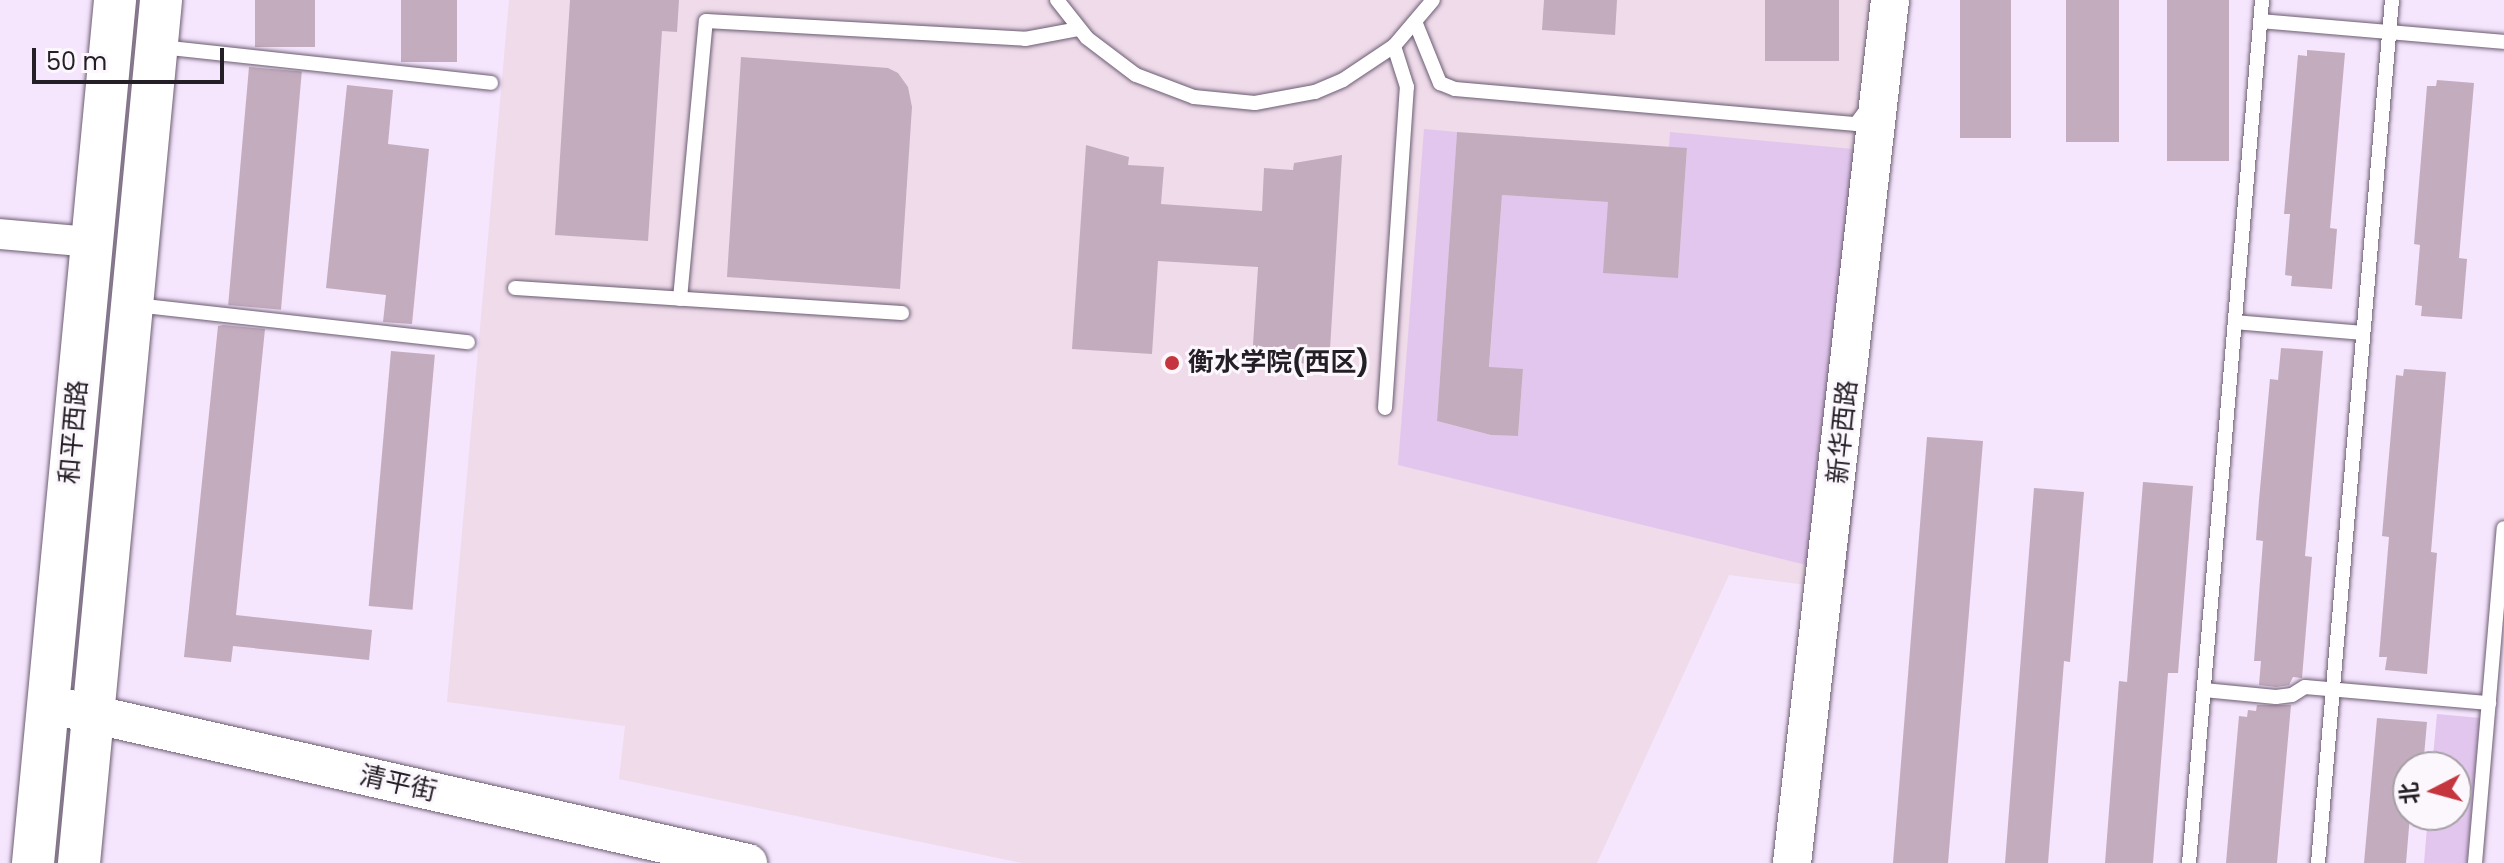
<!DOCTYPE html>
<meta charset="utf-8">
<style>
body{margin:0}
#map{position:relative;width:2504px;height:863px;overflow:hidden;background:#f5e5fd;font-family:Poppins,"Noto Sans SC",sans-serif}
div>[style]{position:absolute}
.education>*{inset:0;background:#efdbea}
.green>*{inset:0;background:#e2c6ee}
.building>*{inset:0;background:#c3acbe;transform-origin:0 0}
.roads{filter:drop-shadow(0 0 2px #6b5d72) drop-shadow(0 0 2px #6b5d72)}
.service>*{height:14px;margin:-7px;padding:0 7px;transform-origin:7px;border-radius:7px;background:#fff}
.minor>*{height:30px;margin:-15px;padding:0 15px;transform-origin:15px;border-radius:15px;background:#fff}
.tertiary>*{height:38px;margin:-19px;padding:0 19px;transform-origin:19px;border-radius:19px;background:#fff}
.secondary>*{height:42px;margin:-21px;padding:0 21px;transform-origin:21px;border-radius:21px;background:#fff}
.dots>*{width:22px;height:22px;translate:-50% -50%;box-sizing:border-box;border:4px solid #fbf7fc;border-radius:50%}
span{translate:-50% -50%;white-space:nowrap;text-align:center;line-height:1.15;-webkit-text-stroke:6px #fbf7fc;paint-order:stroke}
.poi-label{font-size:26px;color:#241e26;font-weight:700}
.left{translate:0 -50%;text-align:left}
.street-label{font-size:26px;color:#241e26}
.north{position:absolute;left:2392px;top:751px;width:80px;height:80px;box-sizing:border-box;background:#fbf7fc;border:2px solid #a5a0a6;border-radius:50%;rotate:264deg;font-size:22px;font-weight:700;line-height:32px;text-align:center;color:#241e26}
.north::after{content:'';display:block;margin:auto;width:28px;height:36px;background:#c5353e;clip-path:polygon(50% 0,100% 100%,50% 72%,0 100%)}
.scale{position:absolute;left:32px;top:48px;width:192px;height:36px;box-sizing:border-box;border:4px solid #241e26;border-top:0;padding-left:10px;font-size:24px;line-height:28px;white-space:nowrap;color:#241e26;-webkit-text-stroke:6px #fbf7fc;paint-order:stroke}
</style>
<div id="map">
<div class="education">
<div style="clip-path:polygon(509px 0,1899px 0,1845px 590px,1729px 575px,1597px 863px,1022px 863px,619px 779px,625px 726px,447px 702px)"></div>
</div>
<div class="green">
<div style="clip-path:polygon(1424px 129px,1457px 132px,1437px 421px,1491px 435px,1518px 436px,1523px 370px,1489px 370px,1502px 195px,1608px 202px,1678px 278px,1687px 149px,1669px 147px,1670px 132px,1885px 152px,1847px 575px,1398px 465px)"></div>
<div style="clip-path:polygon(2437px 714px,2480px 718px,2467px 863px,2424px 863px,2428px 815px,2456px 815px,2456px 767px,2432px 767px)"></div>
</div>
<div class="building">
<div style="left:255px;top:0;width:60px;height:47px"></div>
<div style="left:401px;top:0;width:56px;height:62px"></div>
<div style="clip-path:polygon(570px 0,679px 0,677px 32px,662px 31px,648px 241px,555px 235px)"></div>
<div style="clip-path:polygon(1544px 0,1617px 0,1615px 35px,1542px 30px)"></div>
<div style="left:1765px;top:0;width:74px;height:61px"></div>
<div style="left:1960px;top:0;width:51px;height:138px"></div>
<div style="left:2066px;top:0;width:53px;height:142px"></div>
<div style="left:2167px;top:0;width:62px;height:161px"></div>
<div style="clip-path:polygon(2307px 50px,2345px 53px,2330px 228px,2337px 229px,2332px 289px,2291px 286px,2292px 276px,2285px 275px,2290px 214px,2284px 214px,2298px 55px,2307px 56px)"></div>
<div style="clip-path:polygon(741px 57px,888px 68px,898px 73px,908px 87px,912px 107px,900px 289px,727px 277px)"></div>
<div style="left:249px;top:67px;width:53px;height:239px;rotate:5deg"></div>
<div style="clip-path:polygon(2437px 80px,2474px 83px,2459px 258px,2467px 259px,2462px 319px,2421px 316px,2422px 306px,2415px 305px,2420px 245px,2414px 244px,2427px 86px,2436px 86px)"></div>
<div style="clip-path:polygon(347px 85px,393px 90px,388px 144px,429px 149px,412px 324px,383px 322px,386px 295px,326px 288px)"></div>
<div style="clip-path:polygon(1457px 132px,1687px 148px,1678px 278px,1603px 273px,1608px 202px,1502px 195px,1489px 367px,1523px 369px,1518px 436px,1491px 435px,1437px 421px)"></div>
<div style="clip-path:polygon(1086px 145px,1129px 157px,1128px 165px,1164px 167px,1161px 204px,1262px 211px,1264px 168px,1293px 170px,1294px 163px,1342px 155px,1329px 365px,1252px 360px,1258px 267px,1158px 261px,1152px 354px,1072px 349px)"></div>
<div style="clip-path:polygon(223px 325px,265px 329px,236px 615px,372px 630px,369px 660px,233px 646px,231px 662px,184px 657px,218px 326px)"></div>
<div style="clip-path:polygon(2281px 348px,2323px 351px,2305px 556px,2312px 557px,2302px 678px,2293px 677px,2289px 685px,2276px 687px,2259px 685px,2261px 661px,2254px 661px,2263px 541px,2256px 540px,2259px 500px,2270px 379px,2278px 380px)"></div>
<div style="left:391px;top:351px;width:44px;height:256px;rotate:5deg"></div>
<div style="clip-path:polygon(2404px 369px,2446px 372px,2431px 552px,2437px 553px,2427px 674px,2385px 670px,2387px 657px,2379px 657px,2389px 537px,2382px 536px,2396px 375px,2403px 376px)"></div>
<div style="clip-path:polygon(1927px 437px,1983px 441px,1964px 673px,1948px 863px,1893px 863px)"></div>
<div style="clip-path:polygon(2143px 482px,2193px 486px,2178px 673px,2168px 673px,2153px 863px,2105px 863px,2119px 681px,2127px 682px)"></div>
<div style="clip-path:polygon(2034px 488px,2084px 492px,2070px 662px,2064px 661px,2048px 863px,2005px 863px)"></div>
<div style="clip-path:polygon(2257px 705px,2291px 705px,2277px 863px,2226px 863px,2239px 716px,2247px 717px,2248px 710px,2256px 711px)"></div>
<div style="clip-path:polygon(2377px 718px,2427px 722px,2423px 767px,2408px 767px,2410px 815px,2406px 863px,2364px 863px)"></div>
</div>
<div class="roads">
<div class="service">
<div style="left:1057px;top:0;width:48px;rotate:51.7deg"></div>
<div style="left:1087px;top:38px;width:61px;rotate:37.1deg"></div>
<div style="left:1136px;top:75px;width:62px;rotate:20.8deg"></div>
<div style="left:1194px;top:97px;width:61px;rotate:5.6deg"></div>
<div style="left:1255px;top:103px;width:61px;rotate:-10.4deg"></div>
<div style="left:1315px;top:92px;width:30px;rotate:-23deg"></div>
<div style="left:1343px;top:80px;width:61px;rotate:-33.7deg"></div>
<div style="left:1394px;top:46px;width:60px;rotate:-49.7deg"></div>
<div style="left:2261px;top:21px;width:244px;rotate:4.9deg"></div>
<div style="left:1416px;top:24px;width:64px;rotate:67.9deg"></div>
<div style="left:1440px;top:83px;width:16px;rotate:22deg"></div>
<div style="left:1455px;top:89px;width:403px;rotate:5deg"></div>
<div style="left:1856px;top:124px;width:20px;rotate:-53deg"></div>
<div style="left:161px;top:47px;width:332px;rotate:6.2deg"></div>
<div style="left:515px;top:288px;width:388px;rotate:3.7deg"></div>
<div style="left:680px;top:299px;width:279px;rotate:-84.7deg"></div>
<div style="left:706px;top:21px;width:320px;rotate:3.2deg"></div>
<div style="left:1025px;top:39px;width:55px;rotate:-10.5deg"></div>
<div style="left:136px;top:305px;width:334px;rotate:6.4deg"></div>
<div style="left:2235px;top:322px;width:128px;rotate:4.9deg"></div>
<div style="left:1385px;top:408px;width:322px;rotate:-86.1deg"></div>
<div style="left:1407px;top:87px;width:43px;rotate:-107.6deg"></div>
<div style="left:2204px;top:690px;width:72px;rotate:5.6deg"></div>
<div style="left:2276px;top:697px;width:16px;rotate:-7deg"></div>
<div style="left:2292px;top:695px;width:15px;rotate:-32deg"></div>
<div style="left:2305px;top:687px;width:185px;rotate:5deg"></div>
<div style="left:2189px;top:863px;width:866px;rotate:-85.16deg"></div>
<div style="left:2318px;top:863px;width:866px;rotate:-85.1deg"></div>
<div style="left:2475px;top:863px;width:336px;rotate:-85.1deg"></div>
</div>
<div class="minor">
<div style="left:0;top:234px;width:92px;rotate:5deg"></div>
</div>
<div class="tertiary">
<div style="left:48px;top:704px;width:718px;rotate:12.8deg"></div>
<div style="left:1792px;top:863px;width:869px;rotate:-83.52deg"></div>
</div>
<div class="secondary">
<div style="left:33px;top:863px;width:867px;rotate:-84.57deg"></div>
<div style="left:79px;top:863px;width:867px;rotate:-84.57deg"></div>
</div>
</div>
<div class="dots">
<div style="left:1172px;top:363px;background:#c5353e"></div>
</div>
<div class="poi-label">
<span class="left" style="left:1188px;top:363px">衡水学院(西区)</span>
</div>
<div class="street-label">
<span style="left:74px;top:432px;rotate:-85deg">和平西路</span>
<span style="left:1843px;top:432px;rotate:-84deg">新华西路</span>
<span style="left:398px;top:784px;rotate:13deg">清平街</span>
</div>
<div class="north">北</div>
<div class="scale">50 m</div>
</div>
